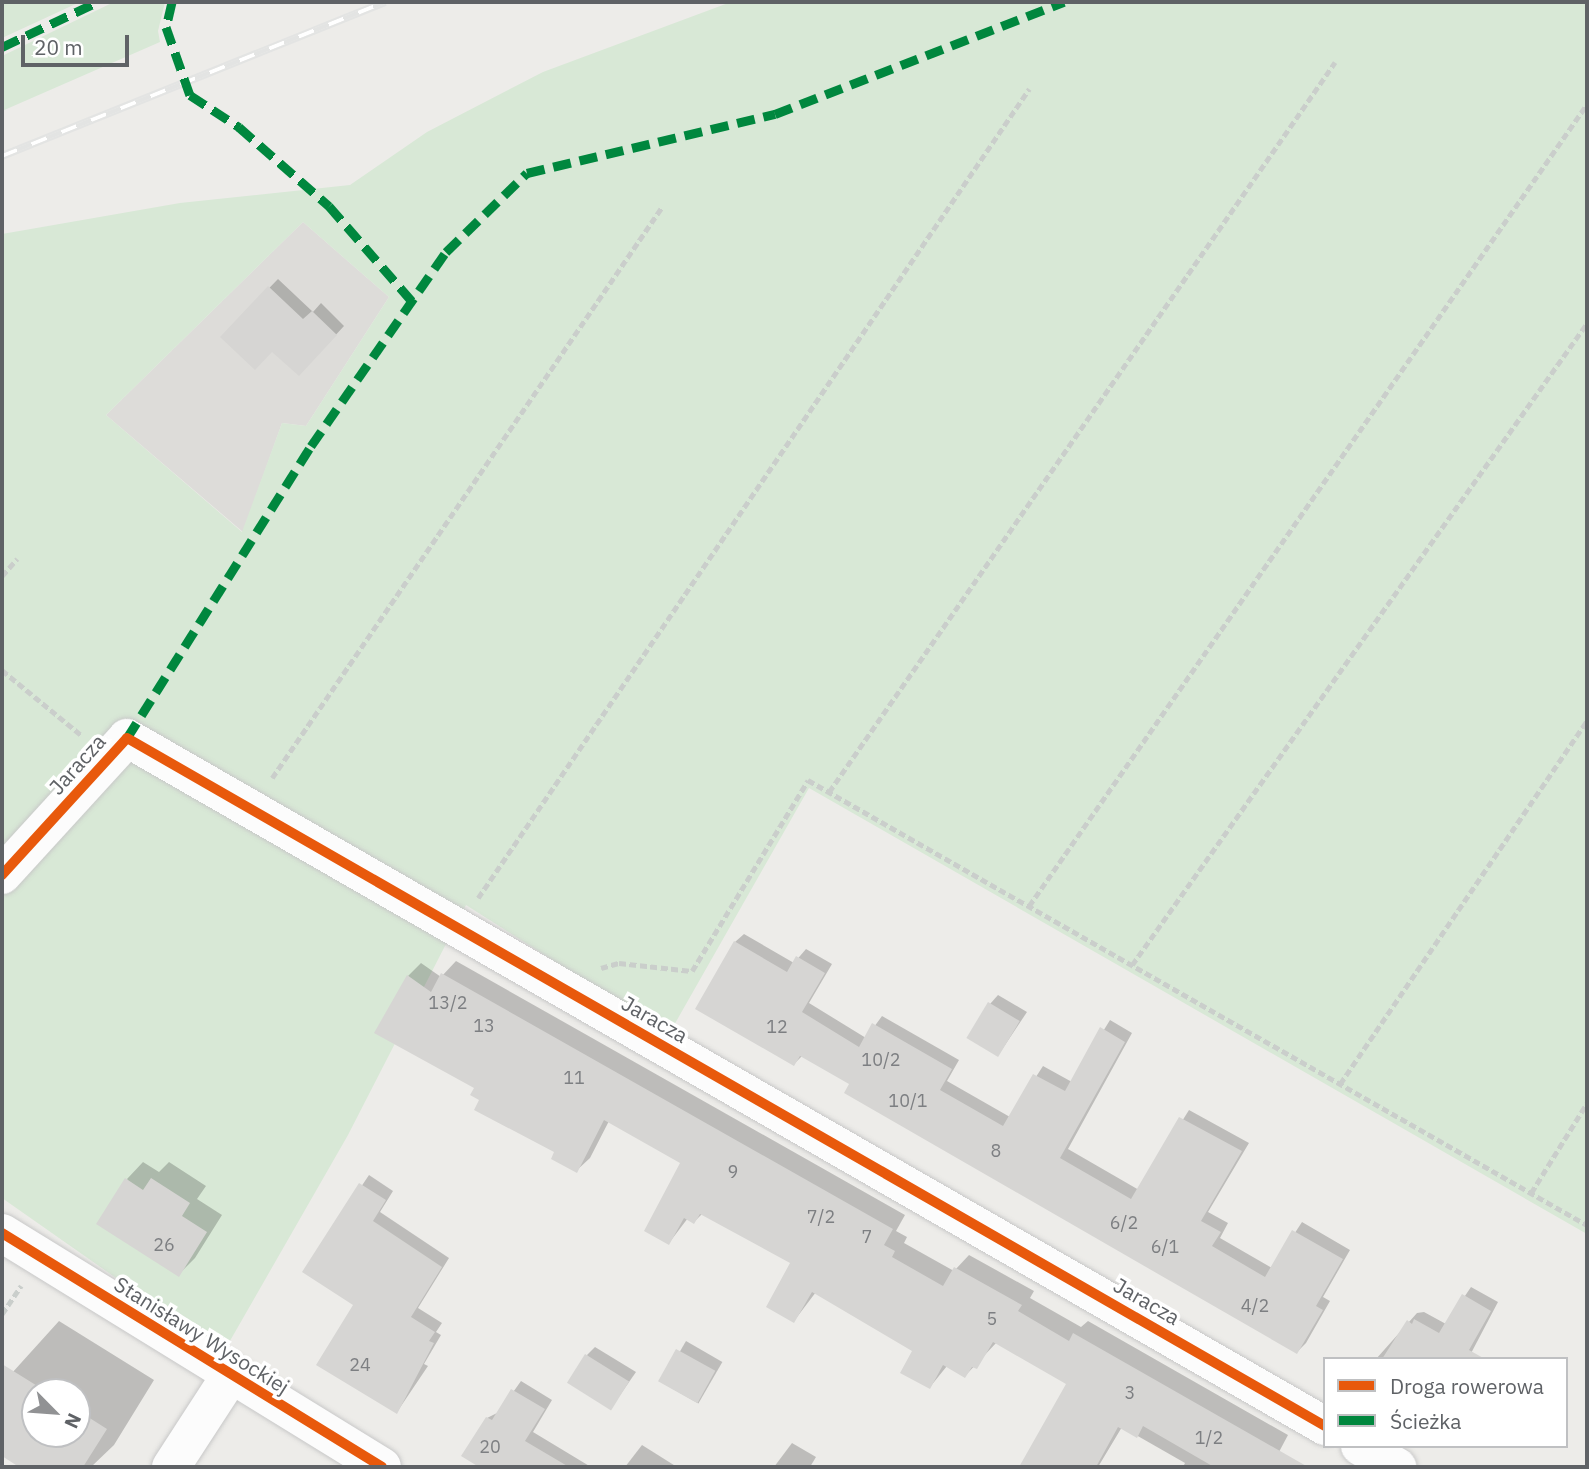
<!DOCTYPE html>
<meta charset="utf-8">
<style>
body{margin:0}
#map{position:relative;width:1589px;height:1469px;overflow:hidden;background:#edece9;font-family:"IBM Plex Sans",sans-serif}
div>[style]{position:absolute}
.industrial>*{inset:0;background:#dddcd9}
.green>*{inset:0;background:#d8e8d6}
.shadow>*{inset:0;background:#0003;transform-origin:0 0}
.building>*{inset:0;background:#d6d5d3;transform-origin:0 0}
.path>*{height:4.5px;margin-top:-2.25px;transform-origin:0;background:repeating-linear-gradient(90deg,#cacecb 0 7px,transparent 0 10.5px)}
.roads{filter:drop-shadow(0 0 2px #c8c8c8) drop-shadow(0 0 2px #c8c8c8)}
.minor>*{height:38px;margin:-19px;padding:0 19px;transform-origin:19px;border-radius:19px;background:#fcfcfc}
.rail>*{height:8px;margin-top:-4px;transform-origin:0;background:repeating-linear-gradient(90deg,#fff 0 16px,#e3e4e3 0 32px);box-sizing:border-box;border-block:2px solid #e3e4e3}
.quiet>*{height:9px;margin-top:-4.5px;transform-origin:0;background:repeating-linear-gradient(90deg,#00873e 0 18px,transparent 0 27px)}
.cycleway>*{height:10px;margin:-5px;padding:0 5px;transform-origin:5px;border-radius:5px;background:#e8590c}
span{translate:-50% -50%;white-space:nowrap;text-align:center;line-height:1.15;-webkit-text-stroke:7px #fff;paint-order:stroke}
.number-label{font-size:18px;color:#7d7f82}
.number-label span{-webkit-text-stroke-width:0}
.street-label{font-size:21px;color:#5f6266}
.frame{position:absolute;inset:0;border:4px solid #5f6266;pointer-events:none}
.legend{position:absolute;left:1323px;top:1357px;width:245px;height:91px;box-sizing:border-box;background:#fff;border:2px solid #bfc0c2;margin:0;padding:9px 12px;list-style:none;font-size:21px;color:#5f6266}
.legend li{display:flex;align-items:center;gap:14px;height:35px}
.legend b{width:35px;border:2px solid #bfc0c2}
.north{position:absolute;left:21px;top:1378px;width:70px;height:70px;box-sizing:border-box;background:#fff;border:2px solid #bfc0c2;border-radius:50%;rotate:115deg;font-size:19px;font-weight:700;line-height:28px;text-align:center;color:#5f6266}
.north::after{content:'';display:block;margin:auto;width:24px;height:32px;background:#919294;clip-path:polygon(50% 0,100% 100%,50% 72%,0 100%)}
.scale{position:absolute;left:21px;top:35px;width:108px;height:32px;box-sizing:border-box;border:4px solid #5f6266;border-top:0;padding-left:9px;font-size:21px;line-height:24px;white-space:nowrap;color:#5f6266;-webkit-text-stroke:5px #fff;paint-order:stroke}
</style>
<div id="map">
<div class="industrial">
<div style="clip-path:polygon(303px 222px,389px 297px,306px 426px,282px 423px,243px 532px,106px 415px)"></div>
</div>
<div class="green">
<div style="clip-path:polygon(2px 2px,80px 2px,2px 38px)"></div>
<div style="clip-path:polygon(114px 2px,165px 2px,158px 31px,160px 42px,2px 111px,2px 56px)"></div>
<div style="clip-path:polygon(evenodd,731px 2px,1587px 2px,1587px 1234px,809px 788px,669px 1034px,466px 905px,348px 1135px,223px 1353px,2px 1198px,2px 234px,180px 203px,350px 185px,427px 132px,543px 72px,731px 2px,303px 222px,389px 297px,306px 426px,282px 423px,242px 532px,106px 415px,303px 222px)"></div>
</div>
<div class="shadow">
<div style="clip-path:polygon(278px 279px,313px 312px,321px 303px,344px 326px,308px 365px,272px 349px,222px 337px)"></div>
<div style="clip-path:polygon(744px 934px,794px 963px,806px 949px,832px 964px,809px 1003px,866px 1038px,882px 1016px,959px 1060px,947px 1081px,1010px 1117px,1043px 1066px,1072px 1082px,1110px 1020px,1132px 1033px,1068px 1149px,1139px 1190px,1189px 1110px,1249px 1143px,1208px 1212px,1228px 1223px,1220px 1238px,1272px 1268px,1302px 1222px,1350px 1250px,1323px 1297px,1330px 1301px,1306px 1343px,1297px 1352px,803px 1055px,794px 1064px,735px 942px)"></div>
<div style="clip-path:polygon(456px 961px,905px 1215px,896px 1231px,907px 1237px,904px 1243px,954px 1271px,969px 1255px,1034px 1291px,1030px 1298px,1081px 1327px,1088px 1321px,1288px 1435px,1271px 1467px,1183px 1467px,1185px 1463px,1122px 1427px,1098px 1467px,1021px 1467px,1068px 1383px,997px 1342px,965px 1376px,947px 1366px,930px 1387px,914px 1350px,816px 1292px,794px 1321px,792px 1263px,702px 1214px,694px 1222px,688px 1218px,669px 1243px,683px 1162px,609px 1121px,590px 1158px,576px 1171px,557px 1152px,482px 1099px,408px 976px,421px 963px,441px 977px)"></div>
<div style="clip-path:polygon(998px 995px,1027px 1012px,999px 1054px,990px 1004px)"></div>
<div style="clip-path:polygon(143px 1162px,159px 1172px,169px 1162px,206px 1186px,197px 1199px,222px 1215px,195px 1258px,179px 1274px,127px 1179px)"></div>
<div style="clip-path:polygon(369px 1175px,393px 1191px,380px 1212px,449px 1258px,418px 1308px,442px 1323px,436px 1332px,441px 1335px,424px 1364px,428px 1366px,397px 1412px,355px 1304px,304px 1272px)"></div>
<div style="clip-path:polygon(1471px 1287px,1498px 1302px,1468px 1359px,1376px 1359px,1417px 1313px,1424px 1312px,1446px 1324px)"></div>
<div style="clip-path:polygon(evenodd,59px 1321px,154px 1380px,114px 1445px,91px 1467px,23px 1467px,2px 1454px,2px 1384px,59px 1321px,35px 1392px,77px 1392px,77px 1434px,35px 1434px,35px 1392px)"></div>
<div style="left:686px;top:1341px;width:42px;height:48px;rotate:30deg"></div>
<div style="clip-path:polygon(595px 1347px,636px 1372px,611px 1408px,587px 1355px)"></div>
<div style="clip-path:polygon(521px 1381px,552px 1400px,533px 1432px,591px 1467px,482px 1467px,464px 1456px,487px 1418px,499px 1412px)"></div>
<div style="clip-path:polygon(792px 1443px,816px 1457px,810px 1467px,774px 1467px)"></div>
<div style="clip-path:polygon(642px 1445px,677px 1467px,625px 1467px)"></div>
</div>
<div class="building">
<div style="clip-path:polygon(268px 286px,303px 319px,312px 311px,337px 335px,299px 376px,272px 352px,255px 370px,220px 337px)"></div>
<div style="clip-path:polygon(734px 941px,787px 972px,796px 956px,825px 973px,802px 1012px,859px 1047px,872px 1023px,952px 1069px,940px 1090px,1003px 1126px,1033px 1074px,1065px 1091px,1100px 1027px,1125px 1042px,1060px 1158px,1131px 1199px,1179px 1117px,1242px 1151px,1201px 1221px,1221px 1232px,1212px 1246px,1265px 1277px,1292px 1230px,1343px 1259px,1316px 1306px,1323px 1310px,1297px 1354px,844px 1093px,849px 1084px,800px 1056px,794px 1066px,695px 1009px)"></div>
<div style="clip-path:polygon(441px 973px,893px 1229px,884px 1245px,895px 1251px,892px 1257px,943px 1286px,954px 1267px,1022px 1305px,1018px 1311px,1069px 1341px,1073px 1333px,1308px 1467px,1214px 1467px,1143px 1426px,1137px 1438px,1118px 1427px,1096px 1467px,1019px 1467px,1066px 1384px,993px 1342px,977px 1369px,972px 1367px,965px 1378px,943px 1365px,930px 1389px,900px 1373px,912px 1351px,812px 1292px,794px 1323px,766px 1307px,790px 1263px,700px 1214px,694px 1224px,684px 1218px,669px 1245px,644px 1231px,680px 1163px,604px 1120px,577px 1173px,551px 1159px,554px 1152px,474px 1110px,479px 1100px,470px 1095px,474px 1088px,374px 1033px,407px 975px,431px 992px)"></div>
<div style="left:988px;top:1002px;width:37px;height:42px;rotate:31deg"></div>
<div style="clip-path:polygon(125px 1178px,143px 1190px,151px 1178px,190px 1203px,182px 1216px,207px 1232px,179px 1277px,96px 1224px)"></div>
<div style="clip-path:polygon(359px 1183px,386px 1200px,373px 1221px,442px 1267px,411px 1317px,435px 1332px,429px 1341px,434px 1343px,397px 1414px,316px 1365px,353px 1305px,302px 1272px)"></div>
<div style="clip-path:polygon(1462px 1294px,1491px 1311px,1469px 1350px,1485px 1359px,1382px 1359px,1407px 1320px,1412px 1324px,1414px 1319px,1439px 1333px)"></div>
<div style="left:676px;top:1349px;width:45px;height:37px;rotate:29deg"></div>
<div style="left:585px;top:1354px;width:52px;height:34px;rotate:32deg"></div>
<div style="clip-path:polygon(2px 1364px,47px 1392px,35px 1392px,35px 1434px,77px 1434px,77px 1410px,107px 1429px,83px 1467px,19px 1467px,2px 1456px)"></div>
<div style="clip-path:polygon(511px 1389px,545px 1409px,525px 1441px,569px 1467px,479px 1467px,461px 1456px,486px 1417px,492px 1420px)"></div>
</div>
<div class="path">
<div style="left:2px;top:576px;width:23px;rotate:-49deg"></div>
<div style="left:2px;top:670px;width:102px;rotate:39.4deg"></div>
<div style="left:272px;top:778px;width:691px;rotate:-55.67deg"></div>
<div style="left:829px;top:792px;width:888px;rotate:-55.27deg"></div>
<div style="left:478px;top:898px;width:979px;rotate:-55.74deg"></div>
<div style="left:1029px;top:906px;width:977px;rotate:-55.17deg"></div>
<div style="left:1132px;top:965px;width:787px;rotate:-54.67deg"></div>
<div style="left:601px;top:968px;width:19px;rotate:-16deg"></div>
<div style="left:619px;top:963px;width:73px;rotate:6.3deg"></div>
<div style="left:692px;top:971px;width:223px;rotate:-58.7deg"></div>
<div style="left:808px;top:780px;width:897px;rotate:29.74deg"></div>
<div style="left:1340px;top:1084px;width:439px;rotate:-55.8deg"></div>
<div style="left:1531px;top:1193px;width:106px;rotate:-58.1deg"></div>
<div style="left:2px;top:1314px;width:34px;rotate:-56deg"></div>
</div>
<div class="roads">
<div class="minor">
<div style="left:2px;top:875px;width:185px;rotate:-47.6deg"></div>
<div style="left:127px;top:738px;width:1382px;rotate:29.87deg"></div>
<div style="left:2px;top:1233px;width:446px;rotate:31.6deg"></div>
<div style="left:1360px;top:1446px;width:43px;rotate:29.6deg"></div>
<div style="left:171px;top:1467px;width:108px;rotate:-57deg"></div>
</div>
</div>
<div class="rail">
<div style="left:2px;top:156px;width:413px;rotate:-21.9deg"></div>
</div>
<div class="quiet">
<div style="left:172px;top:2px;width:26px;rotate:103deg"></div>
<div style="left:166px;top:27px;width:72px;rotate:70.6deg"></div>
<div style="left:190px;top:95px;width:59px;rotate:33.1deg"></div>
<div style="left:239px;top:127px;width:120px;rotate:41.3deg"></div>
<div style="left:329px;top:206px;width:126px;rotate:48.9deg"></div>
<div style="left:2px;top:47px;width:105px;rotate:-25.3deg"></div>
<div style="left:127px;top:738px;width:345px;rotate:-57.8deg"></div>
<div style="left:311px;top:446px;width:236px;rotate:-55.2deg"></div>
<div style="left:446px;top:252px;width:113px;rotate:-44.3deg"></div>
<div style="left:527px;top:173px;width:255px;rotate:-13.4deg"></div>
<div style="left:775px;top:114px;width:310px;rotate:-21.2deg"></div>
</div>
<div class="cycleway">
<div style="left:2px;top:875px;width:185px;rotate:-47.6deg"></div>
<div style="left:127px;top:738px;width:1382px;rotate:29.87deg"></div>
<div style="left:2px;top:1233px;width:446px;rotate:31.6deg"></div>
</div>
<div class="number-label">
<span style="left:448px;top:1003px">13/2</span>
<span style="left:484px;top:1026px">13</span>
<span style="left:777px;top:1027px">12</span>
<span style="left:881px;top:1060px">10/2</span>
<span style="left:574px;top:1078px">11</span>
<span style="left:908px;top:1101px">10/1</span>
<span style="left:996px;top:1151px">8</span>
<span style="left:733px;top:1172px">9</span>
<span style="left:821px;top:1217px">7/2</span>
<span style="left:1124px;top:1223px">6/2</span>
<span style="left:867px;top:1237px">7</span>
<span style="left:164px;top:1245px">26</span>
<span style="left:1165px;top:1247px">6/1</span>
<span style="left:1255px;top:1306px">4/2</span>
<span style="left:992px;top:1319px">5</span>
<span style="left:360px;top:1365px">24</span>
<span style="left:1130px;top:1393px">3</span>
<span style="left:1209px;top:1438px">1/2</span>
<span style="left:490px;top:1447px">20</span>
</div>
<div class="street-label">
<span style="left:77px;top:764px;rotate:-48deg">Jaracza</span>
<span style="left:655px;top:1019px;rotate:30deg">Jaracza</span>
<span style="left:1147px;top:1301px;rotate:30deg">Jaracza</span>
<span style="left:202px;top:1335px;rotate:32deg">Stanisławy Wysockiej</span>
</div>
<div class="frame"></div>
<ul class="legend">
<li><b style="height:9px;background:#e8590c"></b>Droga rowerowa</li>
<li><b style="height:9px;background:#00873e"></b>Ścieżka</li>
</ul>
<div class="north">N</div>
<div class="scale">20 m</div>
</div>
